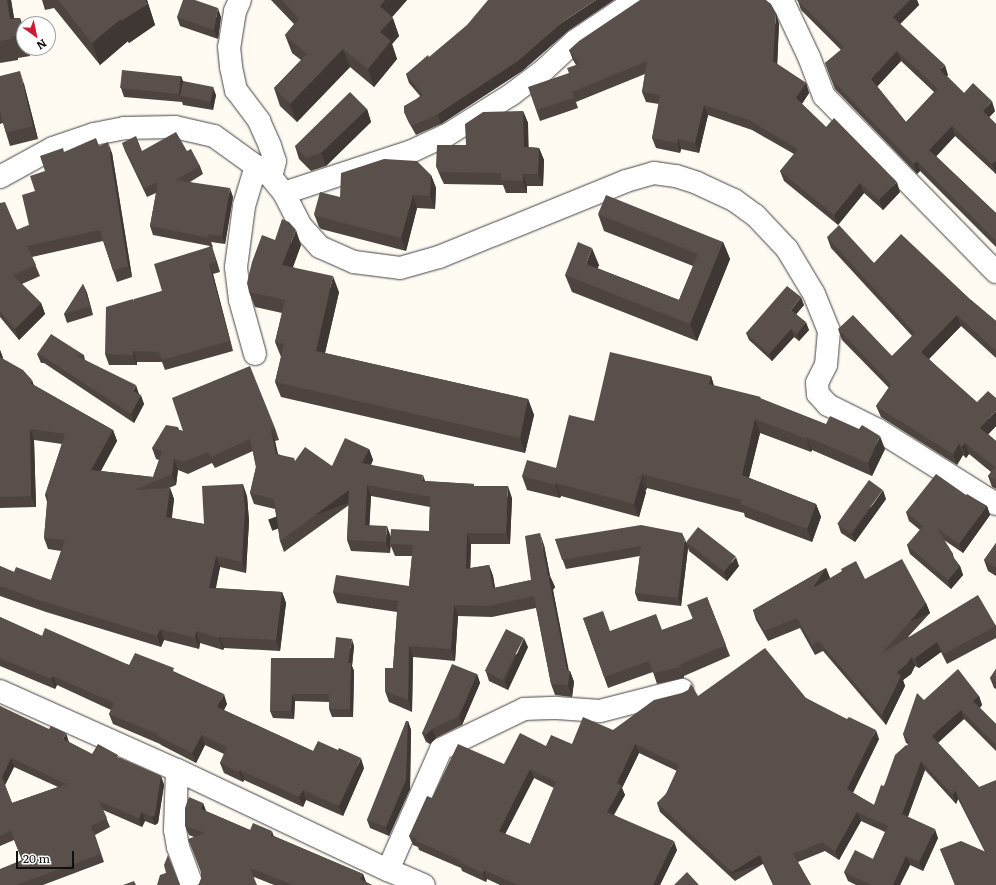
<!DOCTYPE html>
<style>
body{margin:0}
#map{position:relative;width:996px;height:885px;overflow:hidden;background:#fffbf2;font-family:Literata,serif}
div>[style]{position:absolute}
.roads{filter:drop-shadow(0 0 1px #434343) drop-shadow(0 0 1px #434343)}
.minor>*{height:22px;margin:-11px;padding:0 11px;transform-origin:11px;border-radius:11px;background:#fff}
.wall>*{inset:0;background:#4d4440}
.shaded-wall>*{inset:0;background:#3e3734;transform-origin:0 0}
.building>*{inset:0;background:#594f4b;transform-origin:0 0}
span{translate:-50% -50%;white-space:nowrap;text-align:center;line-height:1.15;-webkit-text-stroke:4px #fff;paint-order:stroke}
.north{position:absolute;left:16px;top:16px;width:40px;height:40px;box-sizing:border-box;background:#fff;border:1px solid #9f9f9f;border-radius:50%;rotate:147deg;font-size:11px;font-weight:700;line-height:16px;text-align:center;color:#101010}
.north::after{content:'';display:block;margin:auto;width:14px;height:18px;background:#cc1b35;clip-path:polygon(50% 0,100% 100%,50% 72%,0 100%)}
.scale{position:absolute;left:16px;top:851px;width:58px;height:18px;box-sizing:border-box;border:2px solid #101010;border-top:0;padding-left:5px;font-size:12px;line-height:14px;white-space:nowrap;color:#101010;-webkit-text-stroke:3px #fff;paint-order:stroke}
</style>
<div id="map">
<div class="roads">
<div class="minor">
<div style="left:240px;top:0;width:12px;rotate:114deg"></div>
<div style="left:235px;top:11px;width:36px;rotate:99deg"></div>
<div style="left:229px;top:47px;width:20px;rotate:84deg"></div>
<div style="left:231px;top:67px;width:24px;rotate:78deg"></div>
<div style="left:236px;top:90px;width:39px;rotate:53deg"></div>
<div style="left:259px;top:121px;width:27px;rotate:66deg"></div>
<div style="left:270px;top:146px;width:16px;rotate:72deg"></div>
<div style="left:275px;top:161px;width:16px;rotate:104deg"></div>
<div style="left:777px;top:0;width:10px;rotate:37deg"></div>
<div style="left:785px;top:6px;width:56px;rotate:64.8deg"></div>
<div style="left:809px;top:57px;width:42px;rotate:69deg"></div>
<div style="left:824px;top:96px;width:246px;rotate:45.7deg"></div>
<div style="left:0;top:177px;width:60px;rotate:-28.7deg"></div>
<div style="left:53px;top:148px;width:43px;rotate:-18.9deg"></div>
<div style="left:94px;top:134px;width:31px;rotate:-11deg"></div>
<div style="left:124px;top:128px;width:51px;rotate:-1.1deg"></div>
<div style="left:175px;top:127px;width:40px;rotate:13deg"></div>
<div style="left:214px;top:136px;width:70px;rotate:35.7deg"></div>
<div style="left:271px;top:177px;width:21px;rotate:51deg"></div>
<div style="left:284px;top:193px;width:37px;rotate:63deg"></div>
<div style="left:301px;top:226px;width:28px;rotate:48deg"></div>
<div style="left:320px;top:247px;width:37px;rotate:24deg"></div>
<div style="left:354px;top:262px;width:46px;rotate:7.4deg"></div>
<div style="left:400px;top:268px;width:41px;rotate:-15.8deg"></div>
<div style="left:439px;top:257px;width:202px;rotate:-22.1deg"></div>
<div style="left:626px;top:181px;width:29px;rotate:-16deg"></div>
<div style="left:654px;top:173px;width:22px;rotate:8deg"></div>
<div style="left:676px;top:176px;width:22px;rotate:18deg"></div>
<div style="left:697px;top:183px;width:41px;rotate:24.7deg"></div>
<div style="left:734px;top:200px;width:26px;rotate:36deg"></div>
<div style="left:755px;top:215px;width:47px;rotate:46.7deg"></div>
<div style="left:787px;top:249px;width:52px;rotate:59deg"></div>
<div style="left:814px;top:294px;width:40px;rotate:68deg"></div>
<div style="left:829px;top:331px;width:34px;rotate:95deg"></div>
<div style="left:826px;top:365px;width:20px;rotate:117deg"></div>
<div style="left:817px;top:383px;width:11px;rotate:85deg"></div>
<div style="left:818px;top:394px;width:15px;rotate:48deg"></div>
<div style="left:828px;top:405px;width:56px;rotate:26.6deg"></div>
<div style="left:878px;top:430px;width:139px;rotate:32.1deg"></div>
<div style="left:284px;top:193px;width:135px;rotate:-18.2deg"></div>
<div style="left:412px;top:151px;width:38px;rotate:-25deg"></div>
<div style="left:447px;top:135px;width:77px;rotate:-32.2deg"></div>
<div style="left:512px;top:94px;width:40px;rotate:-37deg"></div>
<div style="left:544px;top:70px;width:42px;rotate:-43.1deg"></div>
<div style="left:575px;top:41px;width:73px;rotate:-33.9deg"></div>
<div style="left:255px;top:354px;width:56px;rotate:-105.5deg"></div>
<div style="left:240px;top:300px;width:33px;rotate:-97deg"></div>
<div style="left:236px;top:267px;width:62px;rotate:-82.5deg"></div>
<div style="left:244px;top:206px;width:42px;rotate:-73.3deg"></div>
<div style="left:0;top:691px;width:194px;rotate:24.1deg"></div>
<div style="left:177px;top:770px;width:233px;rotate:25.4deg"></div>
<div style="left:388px;top:870px;width:39px;rotate:23deg"></div>
<div style="left:177px;top:770px;width:60px;rotate:91.9deg"></div>
<div style="left:175px;top:830px;width:17px;rotate:80deg"></div>
<div style="left:178px;top:847px;width:40px;rotate:69.8deg"></div>
<div style="left:388px;top:870px;width:132px;rotate:-66.3deg"></div>
<div style="left:441px;top:749px;width:92px;rotate:-25.7deg"></div>
<div style="left:524px;top:709px;width:33px;rotate:-2deg"></div>
<div style="left:557px;top:708px;width:43px;rotate:4deg"></div>
<div style="left:600px;top:711px;width:85px;rotate:-14.4deg"></div>
</div>
</div>
<div class="wall">
<div style="clip-path:polygon(0 0,11px 0,14px 18px,20px 18px,24px 30px,24px 48px,29px 48px,30px 56px,18px 58px,18px 60px,0 63px)"></div>
<div style="clip-path:polygon(42px 0,147px 0,155px 25px,129px 43px,128px 41px,100px 65px,54px 8px,45px 10px)"></div>
<div style="clip-path:polygon(271px 0,407px 0,392px 17px,399px 36px,392px 44px,397px 59px,374px 87px,350px 67px,297px 122px,280px 106px,274px 88px,301px 60px,292px 53px,285px 35px,294px 24px)"></div>
<div style="clip-path:polygon(evenodd,797px 0,917px 0,919px 5px,900px 24px,948px 75px,947px 76px,964px 93px,995px 111px,989px 117px,996px 124px,996px 174px,955px 136px,936px 156px,996px 213px,996px 247px,920px 171px,917px 174px,835px 89px,825px 63px,841px 50px,801px 10px,798px 1px,797px 0,901px 61px,934px 92px,906px 122px,877px 86px,901px 61px)"></div>
<div style="clip-path:polygon(177px 17px,221px 17px,218px 39px,180px 26px)"></div>
<div style="clip-path:polygon(779px 23px,777px 64px,806px 83px,809px 93px,802px 104px,826px 127px,900px 192px,883px 210px,864px 193px,838px 225px,784px 181px,780px 171px,794px 154px,752px 130px,708px 115px,699px 153px,681px 149px,680px 153px,656px 148px,652px 138px,659px 104px,646px 102px,642px 92px,645px 74px,576px 102px,578px 108px,540px 121px,536px 110px,576px 65px,573px 60px,569px 50px)"></div>
<div style="clip-path:polygon(568px 31px,522px 71px,441px 124px,416px 135px,408px 121px,404px 112px,420px 96px,409px 83px,406px 74px,429px 57px)"></div>
<div style="clip-path:polygon(0 76px,24px 84px,38px 139px,10px 146px,6px 133px,3px 123px,0 124px)"></div>
<div style="clip-path:polygon(181px 76px,183px 81px,216px 95px,213px 110px,183px 105px,182px 102px,124px 97px,121px 88px)"></div>
<div style="clip-path:polygon(367px 109px,371px 122px,326px 166px,311px 171px,299px 159px,295px 146px)"></div>
<div style="clip-path:polygon(523px 111px,528px 123px,528px 147px,539px 148px,544px 160px,543px 186px,527px 186px,527px 193px,506px 193px,503px 185px,444px 184px,441px 178px,436px 166px,466px 145px)"></div>
<div style="clip-path:polygon(122px 143px,142px 151px,187px 151px,200px 166px,203px 174px,190px 182px,233px 197px,225px 244px,211px 242px,213px 247px,212px 247px,220px 272px,213px 274px,233px 351px,165px 370px,162px 362px,137px 362px,137px 365px,109px 365px,105px 354px,134px 300px,162px 291px,210px 246px,153px 235px,150px 226px,156px 193px,147px 197px,125px 151px)"></div>
<div style="clip-path:polygon(99px 146px,112px 153px,132px 277px,117px 282px,103px 241px,32px 257px,40px 276px,22px 284px,41px 303px,45px 314px,19px 340px,0 317px,0 203px,17px 230px,29px 225px,35px 191px,45px 171px,64px 152px)"></div>
<div style="clip-path:polygon(431px 175px,436px 188px,435px 209px,417px 208px,406px 251px,321px 229px,319px 227px,314px 214px,340px 197px)"></div>
<div style="clip-path:polygon(598px 214px,723px 242px,730px 259px,697px 341px,572px 292px,565px 275px,599px 265px,597px 268px,679px 300px,693px 266px,604px 231px)"></div>
<div style="clip-path:polygon(827px 237px,874px 263px,971px 300px,996px 321px,996px 358px,961px 326px,929px 359px,996px 426px,988px 434px,996px 441px,996px 489px,992px 487px,988px 476px,991px 472px,969px 454px,966px 458px,963px 455px,957px 465px,881px 417px,876px 406px,889px 388px,842px 340px,838px 329px,892px 356px,912px 336px,831px 248px)"></div>
<div style="clip-path:polygon(275px 240px,301px 245px,293px 267px,339px 292px,325px 353px,528px 399px,534px 415px,525px 453px,281px 397px,275px 382px,281px 357px,275px 342px,282px 313px,255px 307px,249px 292px)"></div>
<div style="clip-path:polygon(83px 284px,87px 293px,93px 315px,67px 323px,64px 314px)"></div>
<div style="clip-path:polygon(804px 305px,796px 314px,809px 330px,799px 341px,794px 337px,772px 361px,749px 340px,746px 333px)"></div>
<div style="clip-path:polygon(evenodd,0 350px,3px 358px,3px 359px,34px 385px,113px 430px,117px 441px,101px 471px,153px 477px,159px 460px,156px 459px,152px 448px,178px 427px,179px 430px,183px 431px,275px 428px,279px 440px,275px 441px,278px 454px,295px 461px,332px 466px,369px 449px,373px 460px,371px 465px,425px 481px,474px 484px,474px 486px,512px 498px,510px 544px,471px 544px,470px 568px,489px 565px,493px 576px,495px 588px,531px 580px,544px 545px,550px 576px,555px 587px,553px 590px,569px 671px,570px 671px,574px 682px,572px 697px,555px 695px,551px 684px,536px 608px,492px 617px,458px 616px,455px 661px,413px 657px,412px 712px,389px 702px,385px 691px,393px 668px,397px 612px,337px 603px,333px 592px,409px 586px,412px 556px,395px 556px,390px 544px,391px 540px,390px 553px,351px 551px,347px 540px,349px 505px,284px 552px,280px 541px,275px 509px,254px 504px,250px 493px,256px 467px,253px 451px,215px 468px,212px 463px,188px 474px,178px 470px,176px 485px,169px 488px,170px 488px,174px 499px,172px 518px,204px 524px,247px 496px,249px 521px,246px 573px,220px 567px,216px 588px,282px 592px,286px 603px,280px 651px,224px 648px,223px 650px,200px 643px,199px 649px,164px 640px,161px 647px,46px 612px,0 596px,0 566px,14px 572px,51px 580px,61px 551px,48px 549px,44px 538px,47px 502px,45px 495px,62px 444px,34px 440px,36px 507px,0 508px,0 350px,371px 496px,430px 507px,429px 531px,391px 537px,369px 525px,371px 496px)"></div>
<div style="clip-path:polygon(37px 354px,84px 355px,85px 360px,139px 394px,144px 404px,134px 423px,44px 363px,41px 363px)"></div>
<div style="clip-path:polygon(711px 376px,714px 386px,761px 399px,885px 449px,872px 476px,812px 450px,811px 452px,760px 433px,749px 478px,816px 504px,821px 517px,812px 542px,745px 517px,744px 513px,647px 488px,646px 490px,645px 490px,646px 492px,639px 517px,561px 496px,560px 498px,527px 490px,522px 476px,556px 468px,594px 421px)"></div>
<div style="clip-path:polygon(966px 495px,987px 506px,990px 515px,963px 553px,944px 540px,953px 554px,954px 559px,960px 566px,963px 575px,951px 589px,910px 554px,907px 545px,920px 530px,909px 521px,906px 512px)"></div>
<div style="clip-path:polygon(886px 499px,855px 542px,841px 533px,838px 524px)"></div>
<div style="clip-path:polygon(555px 539px,686px 542px,739px 566px,727px 581px,689px 551px,688px 548px,681px 606px,638px 601px,635px 593px,640px 556px,566px 569px)"></div>
<div style="clip-path:polygon(996px 543px,996px 576px,988px 571px,984px 560px)"></div>
<div style="clip-path:polygon(826px 568px,830px 578px,865px 579px,926px 603px,930px 613px,908px 637px,996px 625px,996px 638px,947px 664px,941px 652px,919px 668px,915px 666px,911px 674px,903px 680px,905px 686px,886px 725px,823px 651px,815px 655px,800px 628px,768px 641px,756px 620px,753px 610px)"></div>
<div style="clip-path:polygon(707px 597px,730px 656px,684px 676px,684px 678px,657px 684px,653px 672px,608px 688px,583px 618px,610px 631px,662px 630px,692px 619px)"></div>
<div style="clip-path:polygon(0 617px,42px 636px,129px 665px,175px 672px,227px 704px,224px 710px,313px 751px,364px 768px,343px 816px,306px 800px,303px 807px,244px 780px,243px 782px,224px 773px,220px 763px,224px 754px,205px 745px,196px 763px,161px 745px,160px 744px,113px 724px,109px 714px,111px 710px,57px 685px,55px 689px,0 666px)"></div>
<div style="clip-path:polygon(354px 646px,352px 666px,354px 671px,353px 717px,332px 717px,329px 709px,329px 702px,295px 701px,294px 719px,273px 718px,270px 711px,334px 658px)"></div>
<div style="clip-path:polygon(528px 647px,508px 690px,489px 681px,486px 672px)"></div>
<div style="clip-path:polygon(996px 669px,996px 689px,994px 688px,990px 678px)"></div>
<div style="clip-path:polygon(477px 674px,480px 683px,462px 725px,436px 738px,430px 744px,426px 742px,422px 733px)"></div>
<div style="clip-path:polygon(evenodd,698px 696px,806px 698px,879px 739px,853px 793px,874px 805px,884px 786px,908px 746px,908px 744px,906px 743px,903px 734px,924px 700px,979px 696px,982px 705px,980px 708px,996px 724px,996px 751px,964px 719px,938px 743px,979px 787px,996px 885px,955px 885px,940px 849px,985px 852px,958px 799px,956px 804px,925px 770px,908px 817px,938px 838px,923px 871px,910px 865px,900px 885px,856px 885px,848px 881px,844px 872px,873px 859px,885px 832px,861px 821px,839px 860px,825px 851px,798px 862px,811px 885px,773px 885px,763px 864px,735px 881px,660px 812px,657px 803px,666px 794px,677px 771px,639px 753px,622px 788px,625px 795px,614px 815px,677px 850px,660px 885px,500px 885px,487px 879px,486px 882px,462px 871px,461px 868px,419px 850px,418px 847px,413px 845px,409px 836px,432px 798px,504px 764px,546px 746px,572px 744px,613px 730px,698px 696px,534px 778px,554px 788px,530px 844px,505px 834px,534px 778px)"></div>
<div style="clip-path:polygon(evenodd,0 706px,92px 754px,120px 758px,161px 776px,164px 785px,158px 823px,155px 825px,145px 821px,142px 827px,103px 810px,110px 827px,95px 835px,104px 862px,43px 885px,0 885px,22px 860px,14px 840px,0 846px,0 706px,14px 767px,58px 787px,12px 803px,5px 785px,14px 767px)"></div>
<div style="clip-path:polygon(408px 721px,411px 730px,410px 789px,389px 836px,370px 828px,367px 820px)"></div>
<div style="clip-path:polygon(203px 803px,206px 811px,250px 830px,274px 836px,363px 874px,366px 882px,372px 885px,274px 885px,254px 877px,199px 884px,201px 879px,201px 872px,194px 837px,189px 835px,185px 826px)"></div>
</div>
<div class="shaded-wall">
<div style="clip-path:polygon(7px 0,11px 0,17px 36px,10px 19px)"></div>
<div style="clip-path:polygon(142px 0,147px 0,155px 25px,129px 43px,128px 41px,100px 65px,92px 43px)"></div>
<div style="clip-path:polygon(385px 0,407px 0,386px 24px,380px 6px)"></div>
<div style="clip-path:polygon(596px 0,614px 0,568px 31px,522px 71px,441px 124px,438px 114px,564px 21px)"></div>
<div style="clip-path:polygon(910px 0,917px 0,919px 5px,897px 27px,893px 17px)"></div>
<div style="clip-path:polygon(218px 8px,221px 17px,218px 39px,214px 30px)"></div>
<div style="clip-path:polygon(776px 13px,779px 23px,777px 71px,773px 61px)"></div>
<div style="clip-path:polygon(20px 18px,24px 30px,24px 39px,22px 35px)"></div>
<div style="clip-path:polygon(393px 18px,399px 36px,392px 44px,397px 59px,374px 87px,368px 69px,380px 32px)"></div>
<div style="clip-path:polygon(27px 48px,29px 48px,30px 56px)"></div>
<div style="clip-path:polygon(343px 49px,350px 67px,297px 122px,290px 104px)"></div>
<div style="clip-path:polygon(897px 51px,901px 61px,875px 89px,871px 79px)"></div>
<div style="clip-path:polygon(945px 65px,948px 75px,943px 80px,940px 70px)"></div>
<div style="clip-path:polygon(20px 71px,24px 84px,38px 139px,33px 126px)"></div>
<div style="clip-path:polygon(181px 76px,184px 85px,180px 96px,179px 93px)"></div>
<div style="clip-path:polygon(806px 83px,809px 93px,799px 108px,796px 98px)"></div>
<div style="clip-path:polygon(213px 87px,216px 95px,213px 110px,210px 102px)"></div>
<div style="clip-path:polygon(992px 101px,995px 111px,986px 121px,983px 111px)"></div>
<div style="clip-path:polygon(704px 105px,708px 115px,699px 153px,695px 143px)"></div>
<div style="clip-path:polygon(367px 109px,371px 122px,326px 166px,321px 153px)"></div>
<div style="clip-path:polygon(523px 111px,528px 123px,529px 159px,524px 147px)"></div>
<div style="clip-path:polygon(952px 126px,955px 136px,933px 160px,929px 150px)"></div>
<div style="clip-path:polygon(678px 139px,681px 149px,680px 153px,677px 143px)"></div>
<div style="clip-path:polygon(108px 142px,112px 153px,132px 277px,128px 266px)"></div>
<div style="clip-path:polygon(539px 148px,544px 160px,543px 186px,538px 174px)"></div>
<div style="clip-path:polygon(917px 161px,920px 171px,917px 174px,914px 164px)"></div>
<div style="clip-path:polygon(995px 161px,996px 165px,996px 174px,992px 164px)"></div>
<div style="clip-path:polygon(523px 174px,527px 186px,527px 193px,523px 181px)"></div>
<div style="clip-path:polygon(431px 175px,436px 188px,435px 209px,430px 196px)"></div>
<div style="clip-path:polygon(897px 182px,900px 192px,883px 210px,879px 200px)"></div>
<div style="clip-path:polygon(860px 183px,864px 193px,838px 225px,834px 215px)"></div>
<div style="clip-path:polygon(230px 188px,233px 197px,225px 244px,222px 236px)"></div>
<div style="clip-path:polygon(413px 195px,417px 208px,406px 251px,401px 238px)"></div>
<div style="clip-path:polygon(296px 230px,301px 245px,288px 280px,282px 265px)"></div>
<div style="clip-path:polygon(723px 242px,730px 259px,697px 341px,690px 324px)"></div>
<div style="clip-path:polygon(212px 246px,215px 256px,220px 272px,216px 262px)"></div>
<div style="clip-path:polygon(592px 248px,599px 265px,593px 281px,586px 264px)"></div>
<div style="clip-path:polygon(209px 264px,213px 274px,233px 351px,230px 341px)"></div>
<div style="clip-path:polygon(333px 276px,339px 292px,322px 366px,316px 351px)"></div>
<div style="clip-path:polygon(83px 284px,87px 293px,93px 315px,90px 306px)"></div>
<div style="clip-path:polygon(801px 297px,804px 305px,794px 317px,791px 310px)"></div>
<div style="clip-path:polygon(41px 303px,45px 314px,19px 340px,15px 329px)"></div>
<div style="clip-path:polygon(957px 315px,961px 326px,925px 363px,921px 352px)"></div>
<div style="clip-path:polygon(806px 322px,809px 330px,799px 341px,797px 334px)"></div>
<div style="clip-path:polygon(791px 329px,794px 337px,772px 361px,769px 354px)"></div>
<div style="clip-path:polygon(0 350px,3px 358px,0 362px)"></div>
<div style="clip-path:polygon(133px 351px,137px 362px,137px 365px,133px 355px)"></div>
<div style="clip-path:polygon(711px 376px,715px 389px,709px 384px)"></div>
<div style="clip-path:polygon(32px 380px,36px 391px,30px 383px)"></div>
<div style="clip-path:polygon(136px 385px,139px 394px,136px 400px,133px 391px)"></div>
<div style="clip-path:polygon(141px 395px,144px 404px,134px 423px,131px 414px)"></div>
<div style="clip-path:polygon(528px 399px,534px 415px,525px 453px,520px 438px)"></div>
<div style="clip-path:polygon(996px 411px,996px 426px,984px 439px,980px 428px)"></div>
<div style="clip-path:polygon(755px 419px,760px 433px,746px 489px,742px 475px)"></div>
<div style="clip-path:polygon(30px 429px,34px 440px,36px 507px,31px 496px)"></div>
<div style="clip-path:polygon(113px 430px,117px 441px,95px 481px,91px 470px)"></div>
<div style="clip-path:polygon(271px 430px,275px 441px,280px 465px,276px 454px)"></div>
<div style="clip-path:polygon(880px 436px,885px 449px,872px 476px,868px 463px)"></div>
<div style="clip-path:polygon(807px 437px,812px 450px,811px 452px,807px 439px)"></div>
<div style="clip-path:polygon(965px 443px,969px 454px,966px 458px,962px 447px)"></div>
<div style="clip-path:polygon(959px 444px,963px 455px,957px 465px,953px 454px)"></div>
<div style="clip-path:polygon(369px 449px,373px 460px,366px 474px,362px 463px)"></div>
<div style="clip-path:polygon(174px 459px,178px 470px,176px 485px,172px 474px)"></div>
<div style="clip-path:polygon(642px 474px,647px 488px,646px 490px,642px 477px)"></div>
<div style="clip-path:polygon(423px 475px,427px 486px,422px 481px)"></div>
<div style="clip-path:polygon(641px 479px,646px 492px,639px 517px,634px 504px)"></div>
<div style="clip-path:polygon(556px 483px,561px 496px,560px 498px,555px 485px)"></div>
<div style="clip-path:polygon(243px 484px,247px 496px,249px 521px,246px 573px,242px 562px)"></div>
<div style="clip-path:polygon(367px 485px,371px 496px,369px 536px,365px 525px)"></div>
<div style="clip-path:polygon(508px 486px,512px 498px,510px 544px,506px 533px)"></div>
<div style="clip-path:polygon(170px 488px,174px 499px,170px 528px,166px 517px)"></div>
<div style="left:349px;top:490px;width:12px;height:86px;rotate:70deg"></div>
<div style="clip-path:polygon(883px 490px,886px 499px,855px 542px,852px 534px)"></div>
<div style="clip-path:polygon(816px 504px,821px 517px,812px 542px,807px 529px)"></div>
<div style="clip-path:polygon(987px 506px,990px 515px,963px 553px,959px 544px)"></div>
<div style="clip-path:polygon(387px 526px,391px 537px,390px 553px,386px 542px)"></div>
<div style="clip-path:polygon(467px 533px,471px 544px,470px 580px,466px 569px)"></div>
<div style="clip-path:polygon(540px 533px,544px 545px,550px 576px,555px 587px,553px 590px,569px 674px,570px 671px,574px 682px,572px 697px,568px 685px)"></div>
<div style="clip-path:polygon(685px 539px,688px 548px,681px 606px,678px 598px)"></div>
<div style="clip-path:polygon(216px 556px,220px 567px,213px 599px,209px 588px)"></div>
<div style="clip-path:polygon(736px 557px,739px 566px,727px 581px,724px 572px)"></div>
<div style="clip-path:polygon(489px 565px,493px 576px,497px 599px,493px 588px)"></div>
<div style="clip-path:polygon(960px 566px,963px 575px,951px 589px,948px 580px)"></div>
<div style="clip-path:polygon(826px 568px,830px 578px,817px 596px,814px 586px)"></div>
<div style="clip-path:polygon(282px 592px,286px 603px,280px 651px,276px 640px)"></div>
<div style="left:926px;top:603px;width:11px;height:68px;rotate:68deg"></div>
<div style="clip-path:polygon(454px 605px,458px 616px,455px 661px,451px 649px)"></div>
<div style="clip-path:polygon(160px 629px,164px 640px,161px 647px,157px 636px)"></div>
<div style="clip-path:polygon(196px 631px,200px 643px,199px 649px,195px 638px)"></div>
<div style="clip-path:polygon(220px 637px,224px 648px,223px 650px,219px 638px)"></div>
<div style="clip-path:polygon(524px 638px,528px 647px,508px 690px,505px 681px)"></div>
<div style="clip-path:polygon(352px 639px,354px 646px,352px 666px,354px 671px,353px 717px,350px 709px,348px 663px)"></div>
<div style="clip-path:polygon(937px 642px,941px 652px,919px 668px,915px 658px)"></div>
<div style="clip-path:polygon(409px 646px,413px 657px,412px 712px,408px 700px)"></div>
<div style="clip-path:polygon(911px 657px,915px 666px,911px 674px,903px 680px,905px 686px,886px 725px,882px 715px,897px 672px)"></div>
<div style="clip-path:polygon(477px 674px,480px 683px,462px 725px,459px 716px)"></div>
<div style="clip-path:polygon(53px 676px,57px 685px,55px 689px,51px 679px)"></div>
<div style="clip-path:polygon(224px 694px,227px 704px,220px 717px,217px 707px)"></div>
<div style="clip-path:polygon(292px 694px,295px 701px,294px 719px,291px 711px)"></div>
<div style="clip-path:polygon(979px 696px,982px 705px,976px 710px,973px 701px)"></div>
<div style="clip-path:polygon(961px 710px,964px 719px,935px 745px,932px 736px)"></div>
<div style="clip-path:polygon(408px 721px,411px 730px,410px 789px,389px 836px,386px 827px)"></div>
<div style="clip-path:polygon(432px 729px,436px 738px,430px 744px,426px 735px)"></div>
<div style="clip-path:polygon(876px 730px,879px 739px,850px 798px,847px 789px)"></div>
<div style="clip-path:polygon(66px 733px,69px 742px,66px 748px,63px 739px)"></div>
<div style="clip-path:polygon(202px 735px,205px 745px,196px 763px,192px 753px)"></div>
<div style="clip-path:polygon(635px 744px,639px 753px,622px 788px,625px 795px,610px 821px,607px 812px,617px 783px)"></div>
<div style="clip-path:polygon(11px 758px,14px 767px,5px 785px,2px 777px)"></div>
<div style="clip-path:polygon(361px 758px,364px 768px,343px 816px,339px 806px)"></div>
<div style="clip-path:polygon(921px 761px,925px 770px,905px 823px,902px 814px)"></div>
<div style="clip-path:polygon(530px 769px,534px 778px,502px 840px,499px 831px)"></div>
<div style="clip-path:polygon(240px 770px,244px 780px,243px 782px,239px 772px)"></div>
<div style="clip-path:polygon(161px 776px,164px 785px,158px 823px,155px 825px,152px 817px)"></div>
<div style="clip-path:polygon(303px 790px,306px 800px,303px 807px,299px 797px)"></div>
<div style="clip-path:polygon(955px 790px,958px 799px,956px 804px,953px 795px)"></div>
<div style="clip-path:polygon(203px 803px,206px 811px,201px 809px)"></div>
<div style="clip-path:polygon(142px 812px,145px 821px,142px 827px,139px 818px)"></div>
<div style="clip-path:polygon(857px 812px,861px 821px,839px 860px,835px 851px)"></div>
<div style="clip-path:polygon(935px 829px,938px 838px,923px 871px,919px 862px)"></div>
<div style="clip-path:polygon(272px 831px,275px 840px,270px 835px)"></div>
<div style="clip-path:polygon(674px 841px,677px 850px,660px 885px,653px 885px)"></div>
<div style="left:760px;top:855px;width:9px;height:33px;rotate:72deg"></div>
<div style="clip-path:polygon(906px 856px,910px 865px,900px 885px,893px 885px)"></div>
<div style="clip-path:polygon(484px 870px,487px 879px,486px 882px,483px 873px)"></div>
<div style="clip-path:polygon(363px 874px,366px 882px,360px 879px)"></div>
</div>
<div class="building">
<div style="clip-path:polygon(0 0,7px 0,10px 19px,20px 18px,22px 35px,10px 37px,11px 39px,0 41px)"></div>
<div style="clip-path:polygon(58px 0,145px 0,148px 4px,121px 21px,121px 19px,92px 43px)"></div>
<div style="clip-path:polygon(183px 0,195px 0,218px 8px,214px 30px,177px 17px)"></div>
<div style="clip-path:polygon(282px 0,385px 0,380px 6px,393px 18px,380px 32px,391px 41px,368px 69px,343px 49px,290px 104px,274px 88px,307px 54px,285px 35px,299px 19px)"></div>
<div style="clip-path:polygon(488px 0,596px 0,564px 21px,518px 61px,438px 114px,412px 126px,404px 112px,404px 106px,423px 95px,406px 74px,428px 55px,429px 57px,467px 25px)"></div>
<div style="clip-path:polygon(640px 0,766px 0,771px 4px,776px 13px,773px 61px,806px 83px,796px 98px,826px 127px,834px 118px,897px 182px,879px 200px,860px 183px,834px 215px,780px 171px,798px 149px,749px 120px,704px 105px,695px 143px,678px 139px,677px 143px,652px 138px,660px 95px,642px 92px,647px 61px,572px 92px,574px 98px,536px 110px,528px 87px,569px 73px,567px 68px,579px 64px,569px 50px,579px 41px)"></div>
<div style="clip-path:polygon(evenodd,797px 0,910px 0,893px 17px,945px 65px,940px 70px,964px 93px,973px 83px,992px 101px,983px 111px,996px 124px,996px 163px,995px 161px,992px 164px,952px 126px,929px 150px,996px 213px,996px 241px,917px 161px,914px 164px,831px 79px,825px 63px,844px 47px,797px 0,897px 51px,938px 89px,906px 122px,871px 79px,897px 51px)"></div>
<div style="left:122px;top:70px;width:59px;height:18px;rotate:6deg"></div>
<div style="clip-path:polygon(20px 71px,33px 126px,6px 133px,0 111px,0 76px)"></div>
<div style="left:183px;top:81px;width:31px;height:15px;rotate:11deg"></div>
<div style="clip-path:polygon(350px 92px,367px 109px,321px 153px,306px 158px,295px 146px)"></div>
<div style="clip-path:polygon(523px 111px,524px 147px,539px 148px,538px 174px,523px 174px,523px 181px,501px 180px,501px 173px,439px 172px,436px 166px,437px 145px,466px 145px,465px 124px,483px 112px)"></div>
<div style="clip-path:polygon(176px 132px,187px 151px,191px 149px,200px 166px,176px 180px,230px 188px,222px 236px,208px 234px,209px 238px,150px 226px,158px 182px,144px 188px,122px 143px,136px 136px,142px 151px)"></div>
<div style="clip-path:polygon(96px 138px,99px 146px,108px 142px,128px 266px,113px 271px,100px 230px,27px 246px,36px 265px,13px 275px,41px 303px,15px 329px,0 311px,0 203px,5px 202px,17px 230px,29px 225px,22px 195px,35px 191px,30px 176px,45px 171px,40px 156px,63px 148px,64px 152px)"></div>
<div style="clip-path:polygon(384px 159px,417px 161px,431px 175px,430px 196px,413px 195px,401px 238px,316px 216px,314px 214px,320px 192px,340px 197px,341px 173px)"></div>
<div style="clip-path:polygon(606px 195px,723px 242px,690px 324px,565px 275px,578px 242px,592px 248px,586px 264px,679px 300px,698px 254px,598px 214px)"></div>
<div style="clip-path:polygon(282px 219px,289px 222px,296px 230px,282px 265px,333px 276px,316px 351px,528px 399px,520px 438px,275px 382px,284px 344px,275px 342px,285px 300px,249px 292px,247px 283px,252px 262px,262px 235px,275px 240px)"></div>
<div style="clip-path:polygon(839px 225px,874px 263px,901px 234px,971px 300px,996px 321px,996px 351px,957px 315px,921px 352px,977px 402px,988px 391px,996px 398px,996px 411px,980px 428px,996px 441px,996px 481px,988px 476px,995px 467px,965px 443px,962px 447px,959px 444px,953px 454px,876px 406px,891px 384px,838px 329px,853px 315px,892px 356px,915px 333px,827px 237px)"></div>
<div style="clip-path:polygon(212px 246px,216px 262px,209px 264px,230px 341px,162px 360px,159px 352px,133px 351px,133px 355px,105px 354px,106px 307px,133px 299px,134px 301px,134px 299px,162px 291px,154px 264px)"></div>
<div style="clip-path:polygon(83px 284px,90px 306px,64px 314px)"></div>
<div style="clip-path:polygon(787px 286px,801px 297px,791px 310px,806px 322px,797px 334px,791px 329px,769px 354px,746px 333px)"></div>
<div style="clip-path:polygon(51px 334px,84px 355px,75px 355px,136px 385px,133px 391px,141px 395px,131px 414px,41px 355px,37px 354px)"></div>
<div style="clip-path:polygon(610px 352px,711px 376px,709px 384px,761px 397px,760px 398px,826px 424px,830px 416px,859px 429px,862px 425px,880px 436px,868px 463px,807px 437px,807px 439px,755px 419px,742px 475px,816px 504px,807px 529px,740px 504px,742px 500px,642px 474px,642px 477px,637px 476px,641px 479px,634px 504px,556px 483px,555px 485px,522px 476px,527px 460px,556px 468px,569px 415px,594px 421px)"></div>
<div style="clip-path:polygon(0 357px,23px 370px,32px 380px,30px 383px,113px 430px,91px 470px,153px 477px,162px 451px,152px 448px,166px 425px,178px 427px,177px 429px,183px 431px,172px 398px,250px 366px,275px 428px,271px 430px,276px 454px,294px 458px,295px 461px,305px 447px,332px 466px,345px 438px,369px 449px,362px 463px,423px 475px,422px 481px,474px 484px,474px 486px,508px 486px,506px 533px,467px 533px,466px 569px,489px 565px,493px 588px,531px 580px,525px 536px,540px 533px,548px 576px,550px 576px,549px 579px,567px 670px,570px 671px,568px 685px,551px 684px,534px 596px,488px 606px,454px 605px,451px 649px,409px 646px,408px 700px,385px 691px,385px 668px,393px 668px,398px 601px,333px 592px,336px 575px,409px 586px,413px 545px,390px 544px,391px 529px,429px 531px,430px 497px,367px 485px,365px 525px,387px 526px,386px 542px,347px 540px,349px 490px,280px 541px,274px 499px,250px 493px,256px 467px,250px 439px,211px 457px,208px 452px,184px 462px,174px 459px,172px 474px,135px 490px,170px 488px,166px 517px,204px 524px,202px 486px,243px 484px,245px 510px,242px 562px,216px 556px,209px 588px,282px 592px,276px 640px,220px 637px,219px 638px,196px 631px,195px 638px,160px 629px,157px 636px,42px 601px,0 586px,0 566px,14px 572px,16px 567px,51px 580px,65px 540px,44px 538px,48px 495px,45px 495px,65px 434px,30px 429px,31px 496px,0 497px)"></div>
<div style="clip-path:polygon(936px 474px,966px 495px,967px 494px,987px 506px,959px 544px,937px 528px,953px 554px,952px 555px,960px 566px,948px 580px,907px 545px,923px 526px,906px 512px)"></div>
<div style="left:869px;top:480px;width:17px;height:54px;rotate:36deg"></div>
<div style="clip-path:polygon(641px 525px,682px 533px,685px 539px,678px 598px,635px 593px,641px 546px,562px 560px,555px 539px)"></div>
<div style="left:698px;top:527px;width:48px;height:19px;rotate:38deg"></div>
<div style="clip-path:polygon(996px 543px,996px 568px,984px 560px)"></div>
<div style="clip-path:polygon(902px 559px,926px 603px,881px 654px,978px 595px,996px 626px,944px 654px,937px 642px,915px 658px,911px 657px,907px 664px,897px 672px,901px 676px,882px 715px,819px 641px,812px 645px,797px 618px,764px 631px,753px 610px,826px 568px,814px 586px,815px 587px,842px 571px,841px 569px,856px 561px,865px 579px)"></div>
<div style="clip-path:polygon(707px 597px,726px 645px,679px 665px,681px 667px,653px 673px,649px 661px,604px 677px,583px 618px,603px 611px,610px 631px,656px 614px,662px 630px,693px 619px,687px 605px)"></div>
<div style="clip-path:polygon(0 617px,42px 636px,45px 628px,129px 665px,135px 653px,174px 668px,173px 671px,224px 694px,217px 707px,313px 751px,318px 741px,338px 750px,339px 748px,361px 758px,339px 806px,303px 790px,299px 797px,240px 770px,239px 772px,220px 763px,227px 747px,202px 735px,192px 753px,157px 736px,158px 734px,109px 714px,114px 703px,53px 676px,51px 679px,0 658px)"></div>
<div style="left:506px;top:629px;width:20px;height:47px;rotate:27deg"></div>
<div style="clip-path:polygon(336px 637px,352px 639px,348px 663px,351px 663px,350px 709px,329px 709px,329px 694px,292px 694px,291px 711px,270px 711px,271px 658px,334px 658px)"></div>
<div style="clip-path:polygon(evenodd,765px 648px,806px 698px,847px 719px,849px 717px,876px 730px,847px 789px,874px 805px,881px 785px,884px 786px,895px 755px,906px 745px,908px 746px,907px 745px,910px 742px,903px 734px,917px 693px,924px 700px,958px 669px,979px 696px,973px 701px,996px 724px,996px 745px,961px 710px,932px 736px,979px 787px,996px 780px,996px 885px,955px 885px,940px 849px,961px 841px,986px 852px,955px 790px,953px 795px,921px 761px,902px 814px,935px 829px,919px 862px,906px 856px,893px 885px,872px 885px,844px 872px,855px 850px,873px 859px,888px 826px,857px 812px,835px 851px,822px 842px,793px 854px,811px 885px,774px 885px,760px 855px,732px 872px,657px 803px,666px 794px,679px 765px,635px 744px,617px 783px,622px 786px,607px 812px,674px 841px,653px 885px,518px 885px,484px 870px,483px 873px,459px 862px,460px 860px,416px 841px,417px 839px,409px 836px,427px 796px,432px 798px,458px 744px,504px 764px,520px 733px,546px 746px,551px 735px,572px 744px,583px 717px,613px 730px,654px 700px,682px 693px,688px 690px,691px 684px,698px 696px,765px 648px,530px 769px,556px 782px,530px 844px,499px 831px,530px 769px)"></div>
<div style="clip-path:polygon(452px 664px,477px 674px,459px 716px,432px 729px,426px 735px,422px 733px)"></div>
<div style="clip-path:polygon(996px 669px,996px 682px,990px 678px)"></div>
<div style="clip-path:polygon(evenodd,0 706px,49px 729px,51px 726px,66px 733px,63px 739px,92px 754px,98px 744px,118px 755px,117px 757px,161px 776px,155px 815px,152px 817px,142px 812px,139px 818px,99px 801px,107px 818px,91px 826px,101px 854px,16px 885px,0 885px,0 869px,22px 860px,11px 831px,0 836px,0 706px,11px 758px,67px 784px,12px 803px,2px 777px,11px 758px)"></div>
<div style="clip-path:polygon(406px 721px,408px 721px,406px 780px,386px 827px,367px 820px)"></div>
<div style="clip-path:polygon(189px 797px,203px 803px,201px 809px,250px 830px,253px 823px,272px 831px,270px 835px,363px 874px,360px 879px,372px 885px,293px 885px,250px 868px,257px 885px,197px 885px,199px 884px,201px 879px,201px 872px,188px 839px,205px 833px,185px 826px,185px 808px)"></div>
<div style="clip-path:polygon(168px 855px,180px 885px,157px 885px,160px 875px,166px 873px,164px 865px)"></div>
<div style="clip-path:polygon(687px 872px,699px 885px,674px 885px)"></div>
<div style="clip-path:polygon(134px 881px,136px 885px,123px 885px)"></div>
</div>
<div class="north">N</div>
<div class="scale">20 m</div>
</div>
